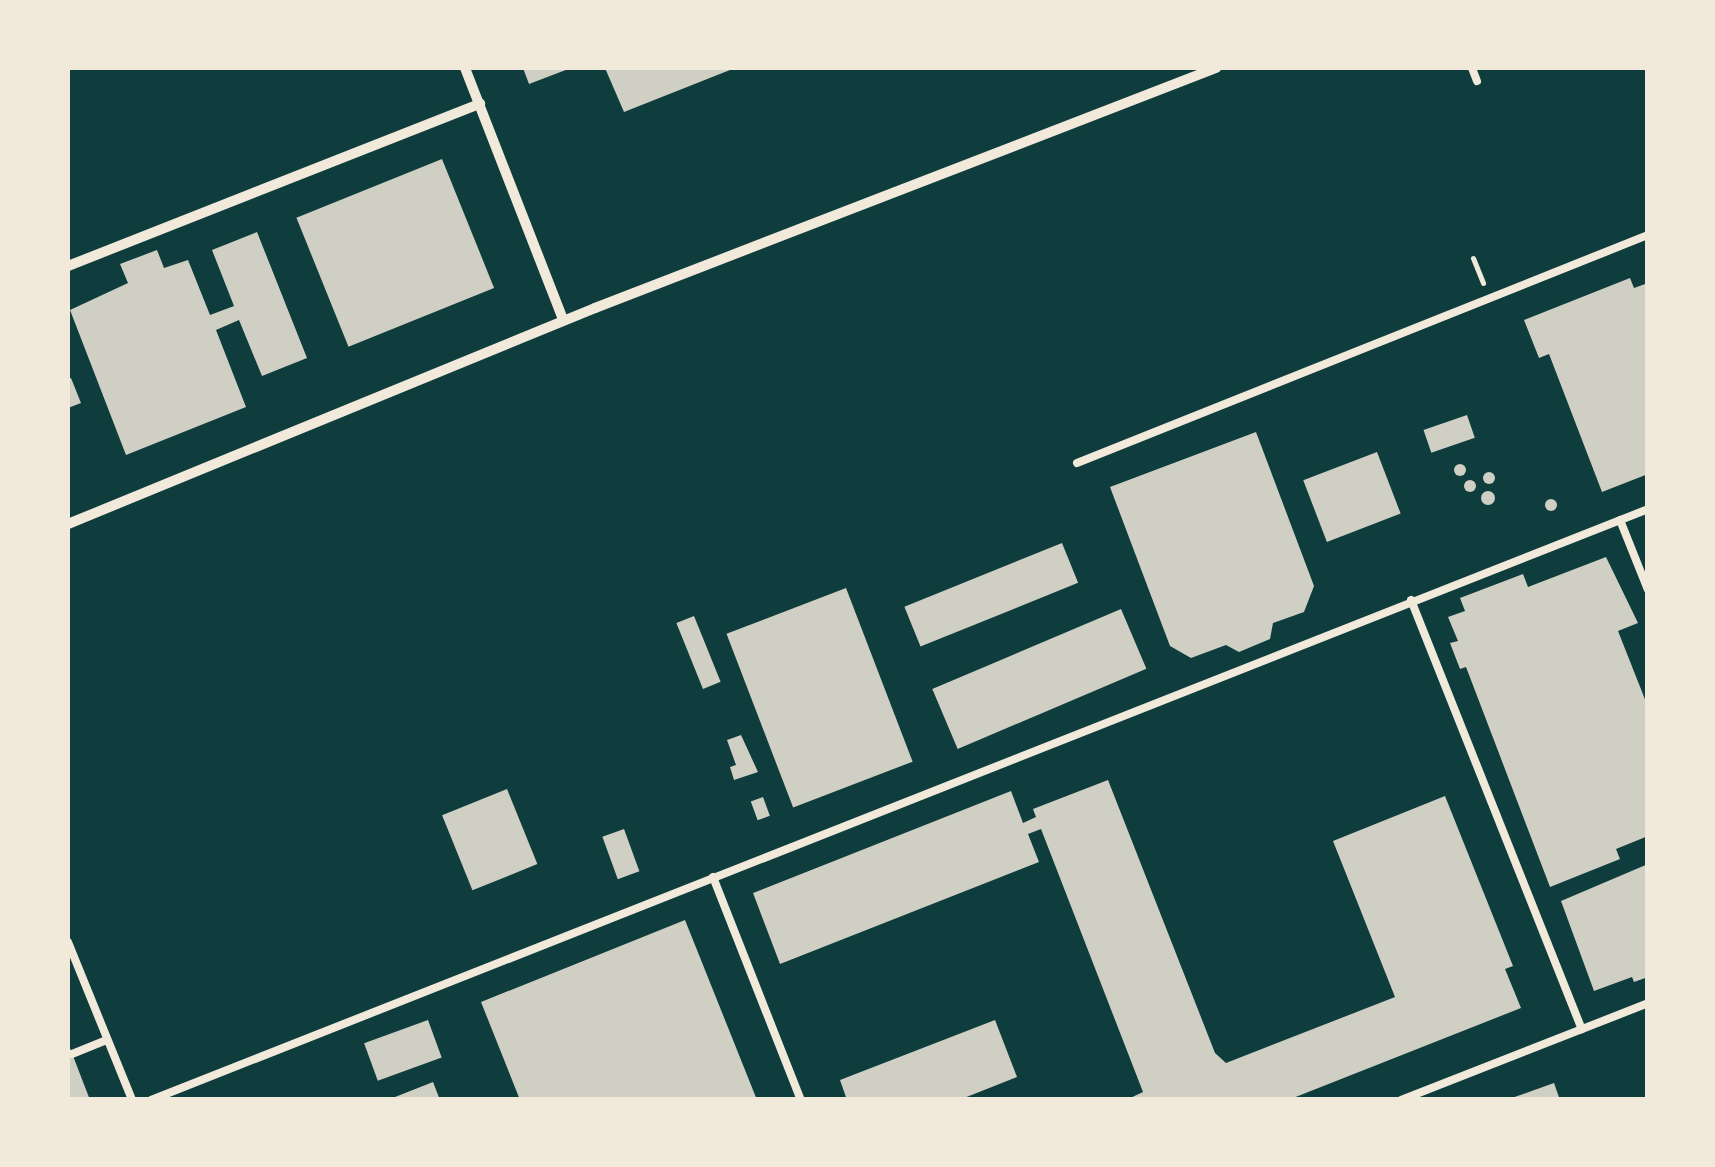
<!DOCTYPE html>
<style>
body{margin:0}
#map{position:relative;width:1715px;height:1167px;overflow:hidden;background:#0f3d3e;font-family:Inter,sans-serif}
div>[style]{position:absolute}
.building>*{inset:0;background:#cfcfc3;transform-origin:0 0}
.round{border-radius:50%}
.path>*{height:5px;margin:-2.5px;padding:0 2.5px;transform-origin:2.5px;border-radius:2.5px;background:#f1e9da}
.service>*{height:8px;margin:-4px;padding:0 4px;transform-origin:4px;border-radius:4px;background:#f1e9da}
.minor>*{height:10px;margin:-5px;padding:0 5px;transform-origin:5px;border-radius:5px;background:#f1e9da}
span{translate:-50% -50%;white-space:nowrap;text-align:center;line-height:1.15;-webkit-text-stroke:8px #f1e9da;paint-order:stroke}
.frame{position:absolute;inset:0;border:70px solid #f1e9da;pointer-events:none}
</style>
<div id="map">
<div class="building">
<div style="clip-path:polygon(523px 68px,571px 68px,529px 84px)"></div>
<div style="clip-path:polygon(605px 68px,735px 68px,624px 112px)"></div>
<div style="left:442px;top:159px;width:139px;height:157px;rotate:68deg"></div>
<div style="clip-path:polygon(257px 232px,307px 358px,262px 376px,239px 320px,216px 330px,246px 407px,126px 455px,70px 310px,128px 283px,120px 264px,157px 250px,164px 268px,188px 260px,210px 315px,234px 306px,212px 250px)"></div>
<div style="clip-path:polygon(1630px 278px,1634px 288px,1648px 283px,1648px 474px,1602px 492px,1549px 354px,1539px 358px,1524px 320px)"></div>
<div style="clip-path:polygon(71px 378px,81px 403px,68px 408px,68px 379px)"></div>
<div style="left:1467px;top:415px;width:24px;height:46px;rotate:71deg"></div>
<div style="clip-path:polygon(1256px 432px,1314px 586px,1304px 612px,1273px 623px,1270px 639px,1239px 652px,1226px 645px,1191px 658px,1170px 646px,1110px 487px)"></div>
<div style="left:1377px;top:452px;width:66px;height:79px;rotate:69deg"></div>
<div class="round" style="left:1454px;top:464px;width:12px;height:12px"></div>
<div class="round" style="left:1483px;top:472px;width:12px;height:12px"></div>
<div class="round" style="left:1464px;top:480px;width:12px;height:12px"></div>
<div class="round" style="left:1481px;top:491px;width:14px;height:14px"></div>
<div class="round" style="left:1545px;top:499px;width:12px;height:12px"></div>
<div style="left:1062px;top:543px;width:43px;height:170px;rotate:68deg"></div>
<div style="clip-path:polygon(1606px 557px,1638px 623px,1618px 631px,1648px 707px,1648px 836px,1616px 849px,1620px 859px,1550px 887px,1466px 667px,1460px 669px,1450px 643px,1458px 641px,1448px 617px,1465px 611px,1460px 598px,1523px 574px,1528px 587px)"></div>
<div style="left:846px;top:588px;width:186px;height:128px;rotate:69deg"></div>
<div style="left:1121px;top:609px;width:65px;height:205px;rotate:67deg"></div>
<div style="left:694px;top:616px;width:71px;height:19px;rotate:68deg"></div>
<div style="clip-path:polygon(741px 735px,758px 772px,734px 780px,730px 767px,736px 765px,727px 740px)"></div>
<div style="clip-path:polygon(1108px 780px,1215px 1053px,1226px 1063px,1395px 997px,1333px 841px,1445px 796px,1513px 966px,1505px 969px,1521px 1008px,1288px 1100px,1126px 1100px,1143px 1092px,1041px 829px,1028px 834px,1039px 862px,780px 964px,753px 893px,1011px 791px,1023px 823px,1036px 817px,1033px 809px)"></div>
<div style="left:507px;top:789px;width:81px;height:70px;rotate:68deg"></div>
<div style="left:763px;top:797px;width:20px;height:13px;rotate:70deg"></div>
<div style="left:624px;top:829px;width:45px;height:23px;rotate:70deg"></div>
<div style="clip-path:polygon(1648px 864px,1648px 977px,1634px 982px,1632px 977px,1594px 991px,1561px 901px)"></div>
<div style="clip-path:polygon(685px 920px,757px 1100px,520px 1100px,481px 1002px)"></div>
<div style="left:428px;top:1020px;width:40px;height:68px;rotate:70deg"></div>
<div style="clip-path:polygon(995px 1020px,1017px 1077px,959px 1100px,847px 1100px,840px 1080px)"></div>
<div style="clip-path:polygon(68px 1043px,90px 1100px,68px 1100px)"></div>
<div style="clip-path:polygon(433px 1082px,440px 1100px,390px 1100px,390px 1099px)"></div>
<div style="clip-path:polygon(1554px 1083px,1560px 1100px,1509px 1100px,1509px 1099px)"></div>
</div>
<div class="path">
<div style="left:1473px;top:258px;width:27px;rotate:68deg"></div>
</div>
<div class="service">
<div style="left:1472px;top:68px;width:14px;rotate:69deg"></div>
<div style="left:1077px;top:463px;width:615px;rotate:-21.77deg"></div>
<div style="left:1620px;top:520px;width:75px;rotate:68.2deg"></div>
<div style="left:1411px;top:600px;width:462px;rotate:68.3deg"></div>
<div style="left:713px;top:877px;width:240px;rotate:68.5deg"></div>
<div style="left:68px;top:942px;width:170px;rotate:67.9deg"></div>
<div style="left:72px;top:1054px;width:38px;rotate:-22deg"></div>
<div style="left:151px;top:1100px;width:1609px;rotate:-21.54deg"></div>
<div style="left:1401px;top:1100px;width:265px;rotate:-21.4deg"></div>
</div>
<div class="minor">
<div style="left:465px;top:68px;width:270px;rotate:68.7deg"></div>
<div style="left:68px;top:266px;width:443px;rotate:-21.5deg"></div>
<div style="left:68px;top:524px;width:570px;rotate:-22.29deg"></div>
<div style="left:595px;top:308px;width:666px;rotate:-21.13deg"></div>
</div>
<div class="frame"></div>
</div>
